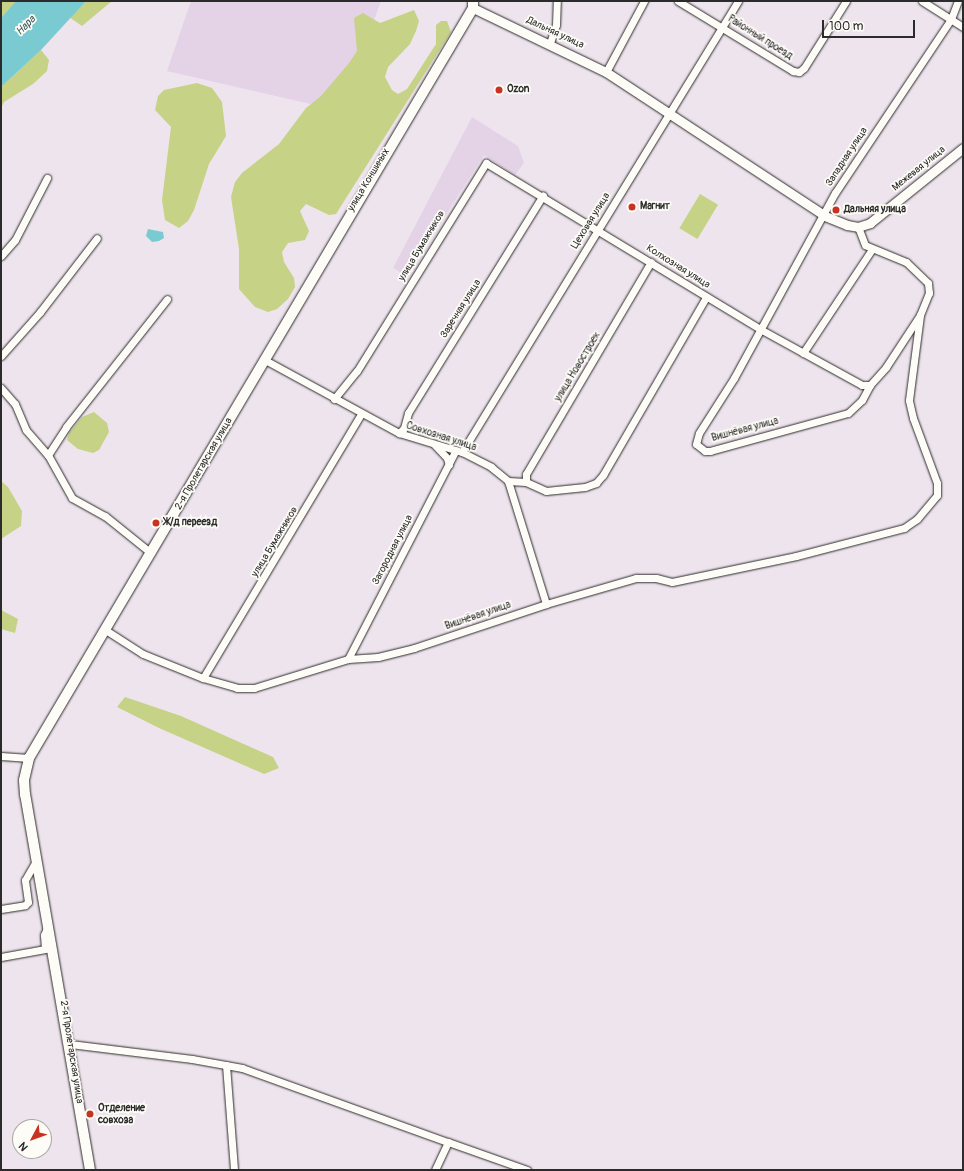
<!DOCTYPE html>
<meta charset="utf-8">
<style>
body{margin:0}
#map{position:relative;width:964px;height:1171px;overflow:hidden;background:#eee4ed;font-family:Pangolin,sans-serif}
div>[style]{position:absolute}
.built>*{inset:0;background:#e4d3e6}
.green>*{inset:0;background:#c6d286;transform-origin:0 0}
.water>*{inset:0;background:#79cbd1}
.roads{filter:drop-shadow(0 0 1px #2b2b2b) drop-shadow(0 0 1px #2b2b2b)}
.minor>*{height:7px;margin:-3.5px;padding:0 3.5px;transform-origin:3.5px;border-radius:3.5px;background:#fdfcf7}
.tertiary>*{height:9px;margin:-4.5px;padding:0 4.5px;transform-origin:4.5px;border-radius:4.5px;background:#fdfcf7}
.secondary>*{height:10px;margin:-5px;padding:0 5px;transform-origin:5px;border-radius:5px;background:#fdfcf7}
.dots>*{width:11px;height:11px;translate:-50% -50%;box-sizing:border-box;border:2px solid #fdfcf7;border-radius:50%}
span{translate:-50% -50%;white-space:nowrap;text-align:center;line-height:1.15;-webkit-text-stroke:3.5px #fdfcf7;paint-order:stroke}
.street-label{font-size:10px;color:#2b2b2b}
.poi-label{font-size:10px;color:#2b2b2b;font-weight:700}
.left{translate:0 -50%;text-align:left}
.water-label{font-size:11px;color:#425b5d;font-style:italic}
.frame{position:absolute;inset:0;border:2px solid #2b2b2b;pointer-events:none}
.north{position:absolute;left:12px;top:1119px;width:40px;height:40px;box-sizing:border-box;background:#fdfcf7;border:1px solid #a9a8a5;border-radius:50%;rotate:229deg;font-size:11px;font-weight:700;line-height:16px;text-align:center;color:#2b2b2b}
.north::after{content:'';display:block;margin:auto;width:14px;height:18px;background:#c8321e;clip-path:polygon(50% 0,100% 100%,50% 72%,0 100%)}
.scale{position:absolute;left:822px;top:20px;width:93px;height:18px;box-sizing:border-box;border:2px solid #2b2b2b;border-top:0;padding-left:5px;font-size:12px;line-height:14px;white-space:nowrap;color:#2b2b2b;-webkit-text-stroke:3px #fdfcf7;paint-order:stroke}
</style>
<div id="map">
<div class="built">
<div style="clip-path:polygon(191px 1px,381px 1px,341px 111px,167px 71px)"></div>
<div style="clip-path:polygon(472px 117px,518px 146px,524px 163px,515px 175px,484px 155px,407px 276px,393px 268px)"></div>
</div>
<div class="green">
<div style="clip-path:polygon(1px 1px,16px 1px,1px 18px)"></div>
<div style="clip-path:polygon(86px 1px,112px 1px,82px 26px,69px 17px)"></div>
<div style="clip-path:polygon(414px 10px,419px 21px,416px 31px,410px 44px,388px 67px,385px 77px,392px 90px,398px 94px,407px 89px,436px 44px,436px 25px,441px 21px,447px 21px,451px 32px,336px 214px,329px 215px,306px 204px,300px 211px,309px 231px,305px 240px,288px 243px,282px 252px,284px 262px,294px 278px,295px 287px,288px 299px,277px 309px,268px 312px,255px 307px,239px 289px,239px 249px,231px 197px,235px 182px,242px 173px,279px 144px,306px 108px,321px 96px,349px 63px,357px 51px,354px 18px,363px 13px,380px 23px)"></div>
<div style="clip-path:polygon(41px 50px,49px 60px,47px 71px,33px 84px,4px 102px,1px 108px,1px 87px)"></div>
<div style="clip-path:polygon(197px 83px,212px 88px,222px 102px,226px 136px,209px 164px,194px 210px,188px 221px,179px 228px,165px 220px,162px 200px,171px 127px,155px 110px,158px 96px,164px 90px)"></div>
<div style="left:700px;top:194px;width:21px;height:40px;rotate:31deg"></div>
<div style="clip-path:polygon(94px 412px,107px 423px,109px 432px,99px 450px,93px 453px,78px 449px,67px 440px,69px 433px,82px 417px)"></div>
<div style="clip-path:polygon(1px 481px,8px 487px,22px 511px,21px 526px,1px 539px)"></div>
<div style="clip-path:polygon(1px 610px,18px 619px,15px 633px,1px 629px)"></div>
<div style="clip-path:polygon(125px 697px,181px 716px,273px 757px,279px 768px,264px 774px,159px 728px,117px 707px)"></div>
</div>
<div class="water">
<div style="clip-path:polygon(16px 1px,86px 1px,41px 50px,1px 87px,1px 18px)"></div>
<div style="clip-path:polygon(148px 229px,163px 232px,164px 238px,159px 241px,152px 242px,146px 236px)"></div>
</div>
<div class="roads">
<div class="minor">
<div style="left:678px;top:1px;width:135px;rotate:31.3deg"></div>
<div style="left:793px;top:71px;width:6px;rotate:9deg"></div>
<div style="left:799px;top:72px;width:6px;rotate:-39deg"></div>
<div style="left:804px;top:68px;width:79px;rotate:-57.9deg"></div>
<div style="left:922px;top:1px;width:49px;rotate:32.4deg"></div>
<div style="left:550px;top:43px;width:19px;rotate:-72deg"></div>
<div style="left:556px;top:25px;width:24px;rotate:-88deg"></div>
<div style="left:606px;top:72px;width:81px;rotate:-61.8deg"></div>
<div style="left:1px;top:256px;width:21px;rotate:-49deg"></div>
<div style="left:15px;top:240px;width:70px;rotate:-62.7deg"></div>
<div style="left:803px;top:353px;width:125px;rotate:-56.4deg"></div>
<div style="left:1px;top:356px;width:59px;rotate:-48.4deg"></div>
<div style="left:40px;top:312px;width:93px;rotate:-52.4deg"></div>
<div style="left:265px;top:360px;width:153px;rotate:28.6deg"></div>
<div style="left:399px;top:433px;width:66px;rotate:16.8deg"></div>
<div style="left:462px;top:452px;width:33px;rotate:27deg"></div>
<div style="left:491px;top:467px;width:22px;rotate:39deg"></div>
<div style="left:508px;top:481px;width:18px;rotate:3deg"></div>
<div style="left:526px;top:482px;width:22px;rotate:24deg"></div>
<div style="left:546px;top:491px;width:39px;rotate:-6deg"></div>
<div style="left:585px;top:487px;width:12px;rotate:-20deg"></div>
<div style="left:596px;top:483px;width:11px;rotate:-49deg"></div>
<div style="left:603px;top:475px;width:206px;rotate:-59.9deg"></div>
<div style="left:870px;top:385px;width:17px;rotate:118deg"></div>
<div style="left:862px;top:400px;width:19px;rotate:137deg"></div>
<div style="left:848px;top:413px;width:143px;rotate:164.6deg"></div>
<div style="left:710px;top:451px;width:5px;rotate:180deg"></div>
<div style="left:705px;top:451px;width:11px;rotate:-142deg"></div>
<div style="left:696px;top:444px;width:11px;rotate:-75deg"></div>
<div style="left:699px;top:433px;width:65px;rotate:-57.5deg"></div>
<div style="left:734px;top:378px;width:211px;rotate:-61.4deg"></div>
<div style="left:835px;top:193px;width:209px;rotate:-56.3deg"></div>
<div style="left:951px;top:19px;width:19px;rotate:-69deg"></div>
<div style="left:1px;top:388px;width:21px;rotate:49deg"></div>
<div style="left:15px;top:404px;width:28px;rotate:67deg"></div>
<div style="left:26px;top:430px;width:33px;rotate:49deg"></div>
<div style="left:48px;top:455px;width:49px;rotate:60.8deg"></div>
<div style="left:72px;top:498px;width:38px;rotate:29deg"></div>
<div style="left:105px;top:516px;width:59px;rotate:38.8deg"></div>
<div style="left:334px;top:399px;width:36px;rotate:-51deg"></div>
<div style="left:357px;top:371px;width:245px;rotate:-58.2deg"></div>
<div style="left:486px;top:163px;width:320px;rotate:31.2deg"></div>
<div style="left:760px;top:329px;width:116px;rotate:28.8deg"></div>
<div style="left:862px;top:385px;width:8px"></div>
<div style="left:870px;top:385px;width:24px;rotate:-48deg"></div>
<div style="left:886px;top:367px;width:62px;rotate:-56.8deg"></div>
<div style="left:920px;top:315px;width:24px;rotate:-68deg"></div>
<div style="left:929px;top:293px;width:10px;rotate:-96deg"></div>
<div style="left:928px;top:283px;width:30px;rotate:-136deg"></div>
<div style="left:906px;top:262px;width:44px;rotate:-157.5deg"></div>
<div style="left:865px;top:245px;width:19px;rotate:-111deg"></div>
<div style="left:399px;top:433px;width:7px;rotate:-45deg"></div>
<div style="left:404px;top:428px;width:16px;rotate:-75deg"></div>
<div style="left:408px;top:413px;width:256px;rotate:-58.2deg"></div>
<div style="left:434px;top:444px;width:19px;rotate:47deg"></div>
<div style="left:447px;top:458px;width:7px;rotate:74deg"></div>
<div style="left:462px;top:452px;width:529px;rotate:-58.53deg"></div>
<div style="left:48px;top:455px;width:33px;rotate:-57deg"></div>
<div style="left:66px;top:427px;width:163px;rotate:-51.7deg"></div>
<div style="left:508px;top:481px;width:129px;rotate:72.8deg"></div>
<div style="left:526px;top:482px;width:8px;rotate:-90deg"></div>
<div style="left:526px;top:474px;width:246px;rotate:-59.5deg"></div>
<div style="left:104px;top:629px;width:46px;rotate:32.7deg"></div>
<div style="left:143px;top:654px;width:65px;rotate:21.8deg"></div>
<div style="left:203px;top:678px;width:35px;rotate:16deg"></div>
<div style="left:237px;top:688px;width:17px"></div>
<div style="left:254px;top:688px;width:98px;rotate:-17.1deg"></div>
<div style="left:348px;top:659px;width:30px;rotate:-4deg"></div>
<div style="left:378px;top:657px;width:37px;rotate:-14deg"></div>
<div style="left:414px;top:648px;width:139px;rotate:-18.4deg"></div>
<div style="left:546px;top:604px;width:94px;rotate:-16.1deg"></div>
<div style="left:636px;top:578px;width:20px"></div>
<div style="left:656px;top:578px;width:16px;rotate:14deg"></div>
<div style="left:672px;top:582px;width:127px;rotate:-11.8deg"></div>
<div style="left:796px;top:556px;width:112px;rotate:-14.5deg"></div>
<div style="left:904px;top:528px;width:16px;rotate:-35deg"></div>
<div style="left:917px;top:519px;width:31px;rotate:-50deg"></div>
<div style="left:937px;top:495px;width:12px;rotate:-90deg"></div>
<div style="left:937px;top:483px;width:69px;rotate:-110.3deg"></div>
<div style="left:913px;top:418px;width:18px;rotate:-103deg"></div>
<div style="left:909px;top:400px;width:86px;rotate:-82.6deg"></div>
<div style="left:348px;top:659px;width:235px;rotate:-62.7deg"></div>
<div style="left:203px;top:678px;width:308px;rotate:-59.1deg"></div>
<div style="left:1px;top:756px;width:28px;rotate:4deg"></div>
<div style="left:1px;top:909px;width:24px;rotate:-9deg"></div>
<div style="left:25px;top:905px;width:4px;rotate:-45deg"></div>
<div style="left:28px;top:902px;width:22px;rotate:-98deg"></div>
<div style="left:25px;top:880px;width:22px;rotate:-60deg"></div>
<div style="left:1px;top:957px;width:45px;rotate:-10.3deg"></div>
<div style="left:45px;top:949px;width:14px;rotate:-94deg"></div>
<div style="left:44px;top:935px;width:8px;rotate:-67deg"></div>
<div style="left:70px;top:1044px;width:123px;rotate:7deg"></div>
<div style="left:192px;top:1059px;width:51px;rotate:10.2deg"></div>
<div style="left:242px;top:1068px;width:219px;rotate:19.8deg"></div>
<div style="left:448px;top:1142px;width:31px;rotate:115deg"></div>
<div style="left:226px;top:1065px;width:105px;rotate:85.6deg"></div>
<div style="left:448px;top:1142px;width:84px;rotate:19.5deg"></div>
</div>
<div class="tertiary">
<div style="left:473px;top:8px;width:148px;rotate:25.7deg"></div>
<div style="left:606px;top:72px;width:262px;rotate:33.3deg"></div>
<div style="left:825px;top:216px;width:24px;rotate:22deg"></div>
<div style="left:847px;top:225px;width:11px;rotate:10deg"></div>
<div style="left:858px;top:227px;width:13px;rotate:-18deg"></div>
<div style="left:870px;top:223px;width:119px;rotate:-38.9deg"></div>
</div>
<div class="secondary">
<div style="left:90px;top:1170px;width:381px;rotate:-99.8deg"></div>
<div style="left:25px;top:795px;width:15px;rotate:-94deg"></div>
<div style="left:24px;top:780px;width:23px;rotate:-77deg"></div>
<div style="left:29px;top:758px;width:872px;rotate:-59.37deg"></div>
<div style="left:473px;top:8px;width:7px;rotate:-90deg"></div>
</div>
</div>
<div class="dots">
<div style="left:499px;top:90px;background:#c8321e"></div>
<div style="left:632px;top:207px;background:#c8321e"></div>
<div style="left:836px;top:210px;background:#c8321e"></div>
<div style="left:156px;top:523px;background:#c8321e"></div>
<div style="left:90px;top:1114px;background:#c8321e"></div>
</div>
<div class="street-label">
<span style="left:555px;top:33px;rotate:25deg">Дальняя улица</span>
<span style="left:760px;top:38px;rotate:32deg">Районный проезд</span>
<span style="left:847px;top:157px;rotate:-57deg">Западная улица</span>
<span style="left:919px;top:169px;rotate:-39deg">Межевая улица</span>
<span style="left:369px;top:180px;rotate:-59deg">улица Коншиных</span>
<span style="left:591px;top:221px;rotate:-58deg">Цеховая улица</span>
<span style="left:422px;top:246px;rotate:-59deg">улица Бумажников</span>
<span style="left:678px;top:267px;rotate:32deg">Колхозная улица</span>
<span style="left:461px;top:309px;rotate:-58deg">Заречная улица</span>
<span style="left:578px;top:367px;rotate:-59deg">улица Новостроек</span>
<span style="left:745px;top:430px;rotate:-15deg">Вишнёвая улица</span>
<span style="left:441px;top:437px;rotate:18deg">Совхозная улица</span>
<span style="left:204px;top:464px;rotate:-60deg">2-я Пролетарская улица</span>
<span style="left:275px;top:542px;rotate:-59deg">улица Бумажников</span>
<span style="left:393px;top:550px;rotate:-63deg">Загородная улица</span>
<span style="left:478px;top:616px;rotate:-19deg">Вишнёвая улица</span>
<span style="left:71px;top:1052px;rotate:81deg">2-я Пролетарская улица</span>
</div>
<div class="poi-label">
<span class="left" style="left:507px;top:90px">Ozon</span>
<span class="left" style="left:640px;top:207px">Магнит</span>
<span class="left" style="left:844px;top:210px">Дальняя улица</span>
<span class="left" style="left:164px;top:523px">Ж/д переезд</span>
<span class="left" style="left:98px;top:1114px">Отделение<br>совхоза</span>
</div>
<div class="water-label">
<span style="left:26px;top:26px;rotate:-45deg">Нара</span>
</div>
<div class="frame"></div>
<div class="north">N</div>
<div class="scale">100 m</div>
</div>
